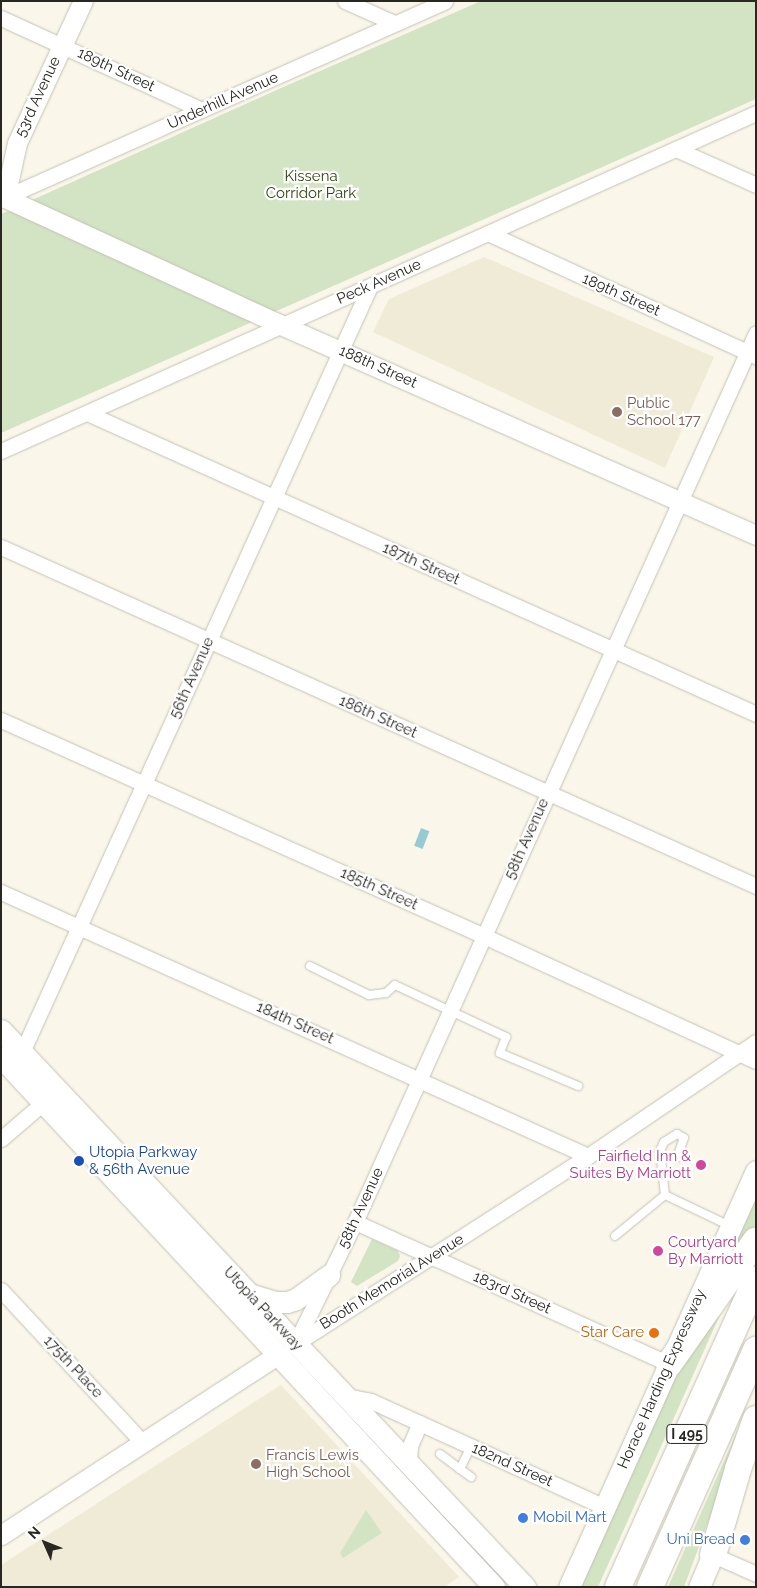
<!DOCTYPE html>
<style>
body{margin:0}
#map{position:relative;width:757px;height:1588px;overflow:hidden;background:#faf7ea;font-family:Raleway,sans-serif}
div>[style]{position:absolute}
.built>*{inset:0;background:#f0ebd7}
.green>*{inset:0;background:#d2e4c3}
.water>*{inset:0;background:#97cbd4;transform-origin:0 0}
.roads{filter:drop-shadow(0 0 1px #c4c1b5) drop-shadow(0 0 1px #c4c1b5)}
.service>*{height:8px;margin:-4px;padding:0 4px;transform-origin:4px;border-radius:4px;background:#fff}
.minor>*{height:15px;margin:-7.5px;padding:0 7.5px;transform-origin:7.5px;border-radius:7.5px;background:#fff}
.tertiary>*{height:19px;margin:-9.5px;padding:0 9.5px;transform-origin:9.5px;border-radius:9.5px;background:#fff}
.secondary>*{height:21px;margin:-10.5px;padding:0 10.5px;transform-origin:10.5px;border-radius:10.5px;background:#fff}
.motorway>*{height:26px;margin:-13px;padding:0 13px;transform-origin:13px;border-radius:13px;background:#fff}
.dots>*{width:14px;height:14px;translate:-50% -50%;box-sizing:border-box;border:2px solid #fff;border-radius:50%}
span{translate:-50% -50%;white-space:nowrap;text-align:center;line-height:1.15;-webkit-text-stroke:4.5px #fff;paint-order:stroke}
.shield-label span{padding:1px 4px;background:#fff;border:1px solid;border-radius:4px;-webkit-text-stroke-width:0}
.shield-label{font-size:14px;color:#282722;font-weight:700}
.street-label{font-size:15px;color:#282722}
.park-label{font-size:15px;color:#2e470f}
.education-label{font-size:15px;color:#785e54}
.left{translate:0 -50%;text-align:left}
.transit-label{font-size:15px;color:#164399}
.hotel-label{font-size:15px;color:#b23c85}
.right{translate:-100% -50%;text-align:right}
.food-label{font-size:15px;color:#c56008}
.shop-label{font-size:15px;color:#366cbe}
.frame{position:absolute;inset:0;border:2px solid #282722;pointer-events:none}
.north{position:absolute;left:20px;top:1518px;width:50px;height:50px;-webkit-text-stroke:4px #fff;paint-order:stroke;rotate:314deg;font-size:14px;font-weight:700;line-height:20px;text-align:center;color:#282722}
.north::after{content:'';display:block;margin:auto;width:18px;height:22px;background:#282722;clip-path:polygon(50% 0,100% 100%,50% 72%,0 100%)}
</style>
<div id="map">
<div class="built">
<div style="clip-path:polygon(484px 257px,714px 357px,665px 468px,373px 332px,389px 299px)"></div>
<div style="clip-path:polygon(281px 1385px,459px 1577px,444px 1587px,1px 1587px,1px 1565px)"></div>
</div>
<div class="green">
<div style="clip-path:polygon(481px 1px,756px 1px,756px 99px,1px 433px,1px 214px,281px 88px)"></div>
<div style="clip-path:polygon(756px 1193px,756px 1230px,710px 1294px)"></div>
<div style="clip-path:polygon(372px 1239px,398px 1251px,400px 1256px,398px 1261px,357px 1286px,351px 1282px)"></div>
<div style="clip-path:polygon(720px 1315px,598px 1587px,580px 1587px,674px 1376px,714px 1319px)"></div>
<div style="clip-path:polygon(744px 1416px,734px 1452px,684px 1587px,668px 1587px)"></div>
<div style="clip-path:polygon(366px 1510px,382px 1533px,343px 1558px,340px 1553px)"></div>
</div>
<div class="water">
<div style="left:421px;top:828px;width:9px;height:19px;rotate:21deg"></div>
</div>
<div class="roads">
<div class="service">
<div style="left:310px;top:966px;width:66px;rotate:26.2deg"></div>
<div style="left:369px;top:995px;width:17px;rotate:-7deg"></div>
<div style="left:386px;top:993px;width:12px;rotate:-42deg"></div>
<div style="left:395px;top:985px;width:123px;rotate:25.1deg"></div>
<div style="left:506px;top:1037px;width:17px;rotate:111deg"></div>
<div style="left:500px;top:1053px;width:85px;rotate:22.9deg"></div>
<div style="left:677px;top:1158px;width:21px;rotate:-71deg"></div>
<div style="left:684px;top:1138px;width:8px;rotate:-150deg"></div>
<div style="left:677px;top:1134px;width:15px;rotate:148deg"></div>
<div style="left:664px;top:1142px;width:10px;rotate:114deg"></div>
<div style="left:660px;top:1151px;width:44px;rotate:83.5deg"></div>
<div style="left:665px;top:1195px;width:72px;rotate:25.5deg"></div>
<div style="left:615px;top:1236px;width:65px;rotate:-39.4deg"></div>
<div style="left:440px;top:1454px;width:25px;rotate:37deg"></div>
<div style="left:460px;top:1469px;width:25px;rotate:-64deg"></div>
<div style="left:460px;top:1469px;width:14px;rotate:36deg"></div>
</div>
<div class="minor">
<div style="left:345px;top:1px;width:54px;rotate:24.2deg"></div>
<div style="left:1px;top:18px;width:221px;rotate:24.6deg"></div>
<div style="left:676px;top:149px;width:88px;rotate:24.2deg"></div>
<div style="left:1px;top:199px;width:486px;rotate:-24deg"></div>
<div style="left:488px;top:233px;width:295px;rotate:24.7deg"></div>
<div style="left:87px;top:413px;width:734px;rotate:24.22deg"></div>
<div style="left:1px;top:451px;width:827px;rotate:-24.12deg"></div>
<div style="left:1px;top:547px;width:828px;rotate:24.18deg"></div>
<div style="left:1px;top:720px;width:529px;rotate:24.09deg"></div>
<div style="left:484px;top:936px;width:299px;rotate:24.7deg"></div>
<div style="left:1px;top:892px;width:644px;rotate:24.22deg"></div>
<div style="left:18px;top:1061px;width:851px;rotate:-65.57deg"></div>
<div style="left:1px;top:1139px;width:66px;rotate:-40.7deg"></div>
<div style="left:355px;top:1222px;width:345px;rotate:24.3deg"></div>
<div style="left:1px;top:1290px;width:210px;rotate:47.1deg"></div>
<div style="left:295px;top:1344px;width:136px;rotate:-63.8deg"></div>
<div style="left:355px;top:1222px;width:975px;rotate:-65.72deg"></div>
<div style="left:295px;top:1344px;width:348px;rotate:-32.7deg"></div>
<div style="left:588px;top:1156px;width:203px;rotate:-34.2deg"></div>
<div style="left:346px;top:1396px;width:25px;rotate:11deg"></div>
<div style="left:371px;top:1401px;width:257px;rotate:24.4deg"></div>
<div style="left:409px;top:1464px;width:18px;rotate:-87deg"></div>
<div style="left:410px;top:1446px;width:25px;rotate:-67deg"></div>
<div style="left:713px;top:1555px;width:47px;rotate:23.8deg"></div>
</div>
<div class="tertiary">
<div style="left:1px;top:196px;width:308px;rotate:24.7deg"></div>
<div style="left:281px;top:325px;width:519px;rotate:23.85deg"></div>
<div style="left:5px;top:198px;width:56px;rotate:-77.7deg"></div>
<div style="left:17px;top:143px;width:157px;rotate:-65.1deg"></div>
<div style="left:1px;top:1535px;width:332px;rotate:-33.1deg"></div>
</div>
<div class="secondary">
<div style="left:1px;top:1030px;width:765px;rotate:46.75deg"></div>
<div style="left:1px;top:1057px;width:724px;rotate:47.07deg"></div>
<div style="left:249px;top:1294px;width:27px;rotate:17deg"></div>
<div style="left:275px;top:1302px;width:12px"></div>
<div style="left:287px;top:1302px;width:9px;rotate:-18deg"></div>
<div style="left:296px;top:1299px;width:41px;rotate:-36deg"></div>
<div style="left:569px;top:1587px;width:456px;rotate:-65.8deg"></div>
<div style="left:699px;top:1587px;width:51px;rotate:-66.9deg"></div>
</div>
<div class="motorway">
<div style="left:669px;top:1364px;width:151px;rotate:-54.9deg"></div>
<div style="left:713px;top:1555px;width:90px;rotate:-73.8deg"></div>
<div style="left:738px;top:1469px;width:53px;rotate:-70.2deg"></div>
<div style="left:618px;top:1587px;width:337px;rotate:-65.8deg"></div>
<div style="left:650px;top:1587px;width:260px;rotate:-65.9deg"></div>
</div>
</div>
<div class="dots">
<div style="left:617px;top:412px;background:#8d6e63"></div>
<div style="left:79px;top:1161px;background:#1a4fb4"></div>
<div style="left:701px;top:1165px;background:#d1479c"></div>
<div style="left:658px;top:1251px;background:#d1479c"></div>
<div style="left:654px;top:1333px;background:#e8710a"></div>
<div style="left:256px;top:1464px;background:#8d6e63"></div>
<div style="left:523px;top:1518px;background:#3f7fe0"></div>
<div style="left:745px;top:1540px;background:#3f7fe0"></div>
</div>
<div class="shield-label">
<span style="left:687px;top:1434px">I 495</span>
</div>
<div class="street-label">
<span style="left:116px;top:70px;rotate:25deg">189th Street</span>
<span style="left:38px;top:97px;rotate:-65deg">53rd Avenue</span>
<span style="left:223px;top:101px;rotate:-24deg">Underhill Avenue</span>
<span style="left:379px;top:282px;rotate:-24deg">Peck Avenue</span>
<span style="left:621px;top:295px;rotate:24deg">189th Street</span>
<span style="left:378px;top:367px;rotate:24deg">188th Street</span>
<span style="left:421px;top:564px;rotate:24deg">187th Street</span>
<span style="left:192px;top:678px;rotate:-66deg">56th Avenue</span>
<span style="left:378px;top:717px;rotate:24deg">186th Street</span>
<span style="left:527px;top:839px;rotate:-66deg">58th Avenue</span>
<span style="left:379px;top:889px;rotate:24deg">185th Street</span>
<span style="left:295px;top:1023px;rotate:24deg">184th Street</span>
<span style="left:361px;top:1208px;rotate:-65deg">58th Avenue</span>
<span style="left:392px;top:1282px;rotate:-32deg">Booth Memorial Avenue</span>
<span style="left:512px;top:1293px;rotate:24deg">183rd Street</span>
<span style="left:263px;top:1309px;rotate:47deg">Utopia Parkway</span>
<span style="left:73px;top:1367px;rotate:47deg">175th Place</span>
<span style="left:662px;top:1379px;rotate:-66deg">Horace Harding Expressway</span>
<span style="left:512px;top:1465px;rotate:24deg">182nd Street</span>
</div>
<div class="park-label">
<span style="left:311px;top:185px">Kissena<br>Corridor Park</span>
</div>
<div class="education-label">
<span class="left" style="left:627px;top:412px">Public<br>School 177</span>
<span class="left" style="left:266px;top:1464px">Francis Lewis<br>High School</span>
</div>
<div class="transit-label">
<span class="left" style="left:89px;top:1161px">Utopia Parkway<br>&amp; 56th Avenue</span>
</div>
<div class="hotel-label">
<span class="right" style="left:691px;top:1165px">Fairfield Inn &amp;<br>Suites By Marriott</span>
<span class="left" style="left:668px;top:1251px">Courtyard<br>By Marriott</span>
</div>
<div class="food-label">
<span class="right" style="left:644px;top:1333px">Star Care</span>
</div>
<div class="shop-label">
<span class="left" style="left:533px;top:1518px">Mobil Mart</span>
<span class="right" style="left:735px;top:1540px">Uni Bread</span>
</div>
<div class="frame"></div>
<div class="north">N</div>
</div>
